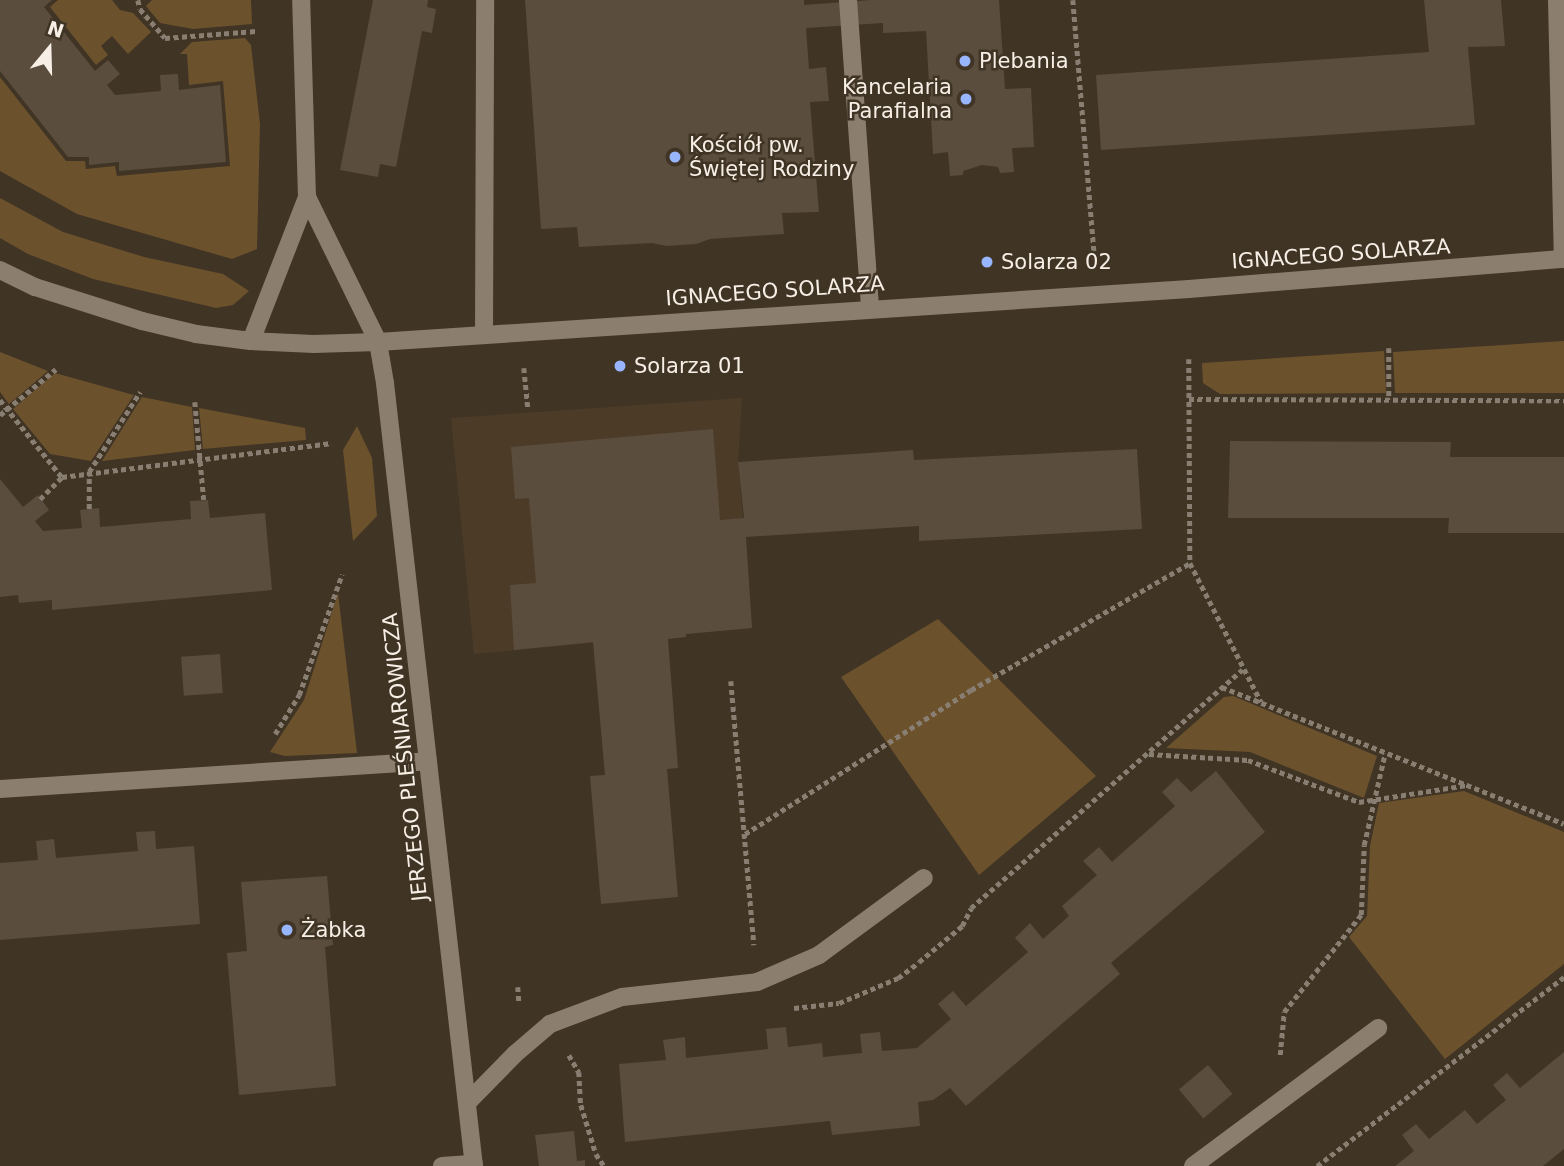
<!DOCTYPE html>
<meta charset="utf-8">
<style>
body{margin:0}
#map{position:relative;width:1564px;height:1166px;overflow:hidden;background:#403425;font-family:"DejaVu Sans",sans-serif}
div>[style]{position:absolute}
.built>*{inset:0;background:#4c3c27}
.green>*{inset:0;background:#6c512d}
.building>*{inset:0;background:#5a4d3e;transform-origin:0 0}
.path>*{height:4.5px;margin-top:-2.25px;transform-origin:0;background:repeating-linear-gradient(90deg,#897e72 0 5px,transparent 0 8.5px)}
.service>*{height:18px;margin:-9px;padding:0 9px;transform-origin:9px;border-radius:9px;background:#8c7e6e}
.minor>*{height:18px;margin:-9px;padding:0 9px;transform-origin:9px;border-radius:9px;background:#8c7e6e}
.dots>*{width:19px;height:19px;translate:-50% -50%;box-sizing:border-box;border:4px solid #403425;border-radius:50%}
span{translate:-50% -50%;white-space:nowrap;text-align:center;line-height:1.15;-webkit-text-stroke:5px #403425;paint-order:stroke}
.poi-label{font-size:21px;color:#f7efe6}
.left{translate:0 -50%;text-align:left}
.right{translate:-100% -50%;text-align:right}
.street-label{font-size:21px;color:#f7efe6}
.north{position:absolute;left:14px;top:14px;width:70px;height:70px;-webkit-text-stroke:5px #403425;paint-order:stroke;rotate:19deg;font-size:19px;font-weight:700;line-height:28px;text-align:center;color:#f7efe6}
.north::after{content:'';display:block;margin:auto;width:24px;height:32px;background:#f7efe6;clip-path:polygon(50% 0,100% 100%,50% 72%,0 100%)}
</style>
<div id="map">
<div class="built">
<div style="clip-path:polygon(742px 398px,738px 462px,752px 628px,686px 634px,686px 637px,668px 639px,667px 636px,474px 654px,451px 418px)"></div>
</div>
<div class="green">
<div style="clip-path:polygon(58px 0,112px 0,120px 10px,133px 13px,151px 32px,128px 54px,112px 36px,101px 46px,108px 55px,96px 65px,50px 7px)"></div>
<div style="clip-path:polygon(152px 0,251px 0,252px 24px,193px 29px,160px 23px,146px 6px)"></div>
<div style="clip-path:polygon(245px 38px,251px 45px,260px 124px,257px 249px,232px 259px,77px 214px,0 171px,0 77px,66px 161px,85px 161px,86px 169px,115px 166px,117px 176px,230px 166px,223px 81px,189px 85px,187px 54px,180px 54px,192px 42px)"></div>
<div style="clip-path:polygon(0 198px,63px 232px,144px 257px,223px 274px,249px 291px,233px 305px,216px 308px,93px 279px,28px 254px,0 238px)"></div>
<div style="clip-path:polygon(1564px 341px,1564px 393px,1395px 393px,1393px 352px)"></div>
<div style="clip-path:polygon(1384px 351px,1386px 393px,1220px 394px,1203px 383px,1202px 363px)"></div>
<div style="clip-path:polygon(0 352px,48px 371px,9px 404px,0 392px)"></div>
<div style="clip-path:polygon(55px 373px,134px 395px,91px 461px,50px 454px,13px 409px)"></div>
<div style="clip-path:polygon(142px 397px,192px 407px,195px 450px,102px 461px)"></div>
<div style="clip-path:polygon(199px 408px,305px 428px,306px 440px,203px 449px)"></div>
<div style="clip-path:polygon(357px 426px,372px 458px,377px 516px,353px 541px,343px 450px)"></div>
<div style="clip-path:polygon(338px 593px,357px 753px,285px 756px,270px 752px,304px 700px)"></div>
<div style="clip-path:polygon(938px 619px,1096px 776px,979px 875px,841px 677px)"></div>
<div style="clip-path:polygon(1233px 696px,1377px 756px,1364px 798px,1250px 752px,1166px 748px,1224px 697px)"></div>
<div style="clip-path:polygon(1464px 791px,1564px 832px,1564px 964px,1445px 1059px,1349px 937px,1367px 916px,1370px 846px,1379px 803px)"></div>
</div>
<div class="building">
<div style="clip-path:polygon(0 0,52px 0,44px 7px,95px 71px,108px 60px,120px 74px,107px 85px,115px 95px,161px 91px,160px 75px,178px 74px,179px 90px,220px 85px,226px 162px,119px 171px,119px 162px,89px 165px,89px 157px,68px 157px,0 71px)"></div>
<div style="clip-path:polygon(373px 0,428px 0,427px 7px,436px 9px,432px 33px,422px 31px,396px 167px,380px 164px,378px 177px,340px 170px)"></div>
<div style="clip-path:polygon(525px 0,804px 0,804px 5px,871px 0,999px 0,1005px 89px,1031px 88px,1034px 147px,1012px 148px,1014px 172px,1000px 173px,998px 167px,982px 165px,963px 171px,963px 175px,950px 176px,948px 152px,933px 154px,926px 31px,883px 33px,883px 23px,806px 28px,809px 69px,826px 67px,829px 101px,810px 102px,819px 212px,782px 213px,784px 234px,710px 239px,696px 244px,667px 246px,652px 243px,579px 247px,577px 227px,541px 229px)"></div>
<div style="clip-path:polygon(1424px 0,1501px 0,1505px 46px,1468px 47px,1475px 125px,1101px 150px,1096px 75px,1429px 52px)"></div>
<div style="clip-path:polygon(713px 429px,720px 520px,744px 518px,738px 462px,913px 450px,914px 460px,1137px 449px,1142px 529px,919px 541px,919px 526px,746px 537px,752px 628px,686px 634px,686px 637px,668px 639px,678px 768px,667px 769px,678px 897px,601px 904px,590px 776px,605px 775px,593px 642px,514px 650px,510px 585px,536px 583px,529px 498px,515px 499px,511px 447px)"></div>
<div style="clip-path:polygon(1230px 441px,1451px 442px,1450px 457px,1564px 457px,1564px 533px,1448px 533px,1449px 518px,1228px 518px)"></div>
<div style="clip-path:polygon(0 479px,23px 507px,38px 495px,49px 510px,35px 521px,43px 531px,82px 528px,80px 510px,99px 508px,100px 527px,191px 519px,190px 501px,208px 500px,210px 518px,265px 513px,272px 590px,52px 610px,52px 600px,19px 603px,18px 595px,0 597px)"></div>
<div style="left:220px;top:654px;width:39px;height:39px;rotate:86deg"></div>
<div style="clip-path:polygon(1216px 771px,1265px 832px,1111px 963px,1120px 974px,966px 1106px,950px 1088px,933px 1100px,918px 1102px,920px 1126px,832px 1135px,830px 1121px,625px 1142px,619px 1064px,666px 1060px,663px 1040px,685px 1037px,686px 1058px,768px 1049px,766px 1029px,786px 1027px,788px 1047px,822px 1043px,823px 1057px,862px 1053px,860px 1034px,880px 1032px,882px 1051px,917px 1048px,951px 1019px,938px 1004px,953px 991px,966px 1006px,1028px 952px,1015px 938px,1030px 923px,1043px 939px,1069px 916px,1062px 906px,1097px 875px,1083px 861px,1099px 847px,1112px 862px,1175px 806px,1162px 792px,1177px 778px,1191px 792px)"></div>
<div style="clip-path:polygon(155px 831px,156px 849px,194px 846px,200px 924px,0 940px,0 863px,38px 860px,36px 841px,54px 839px,56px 858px,138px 851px,136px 832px)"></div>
<div style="clip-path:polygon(327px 876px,333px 945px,325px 947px,336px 1086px,239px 1095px,227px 953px,247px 951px,241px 882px)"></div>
<div style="clip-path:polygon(1564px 1052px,1564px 1149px,1543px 1166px,1395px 1166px,1414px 1151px,1402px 1135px,1416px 1124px,1429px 1139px,1465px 1110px,1477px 1124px,1506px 1100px,1493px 1085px,1507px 1073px,1520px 1088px)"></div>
<div style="left:1208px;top:1065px;width:38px;height:38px;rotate:50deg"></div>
<div style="clip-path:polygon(574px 1131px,577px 1161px,585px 1160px,585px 1166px,539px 1166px,535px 1135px)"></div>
</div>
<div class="path">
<div style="left:138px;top:0;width:9px;rotate:77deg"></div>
<div style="left:140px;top:9px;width:38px;rotate:49deg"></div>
<div style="left:165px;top:38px;width:92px;rotate:-4.4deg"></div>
<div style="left:1073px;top:0;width:262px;rotate:85.2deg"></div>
<div style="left:1389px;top:348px;width:51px;rotate:90deg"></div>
<div style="left:1189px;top:359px;width:204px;rotate:89.7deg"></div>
<div style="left:1190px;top:563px;width:156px;rotate:62.9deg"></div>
<div style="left:524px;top:368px;width:40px;rotate:84.3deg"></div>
<div style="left:1189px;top:399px;width:375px;rotate:0.2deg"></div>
<div style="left:0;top:400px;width:99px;rotate:51.2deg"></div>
<div style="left:62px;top:477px;width:272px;rotate:-7.2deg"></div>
<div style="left:195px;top:402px;width:98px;rotate:84.8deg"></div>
<div style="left:0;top:415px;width:72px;rotate:-39.4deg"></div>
<div style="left:40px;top:499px;width:31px;rotate:-45deg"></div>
<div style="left:89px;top:509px;width:37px;rotate:-90deg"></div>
<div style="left:89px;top:472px;width:95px;rotate:-57.5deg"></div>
<div style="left:731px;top:681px;width:265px;rotate:85deg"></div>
<div style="left:1222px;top:687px;width:368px;rotate:21.8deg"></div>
<div style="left:275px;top:734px;width:46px;rotate:-58.4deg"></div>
<div style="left:299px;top:695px;width:128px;rotate:-70.4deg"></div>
<div style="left:1149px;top:754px;width:99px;rotate:3.5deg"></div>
<div style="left:1248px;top:760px;width:119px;rotate:20.7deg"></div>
<div style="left:1359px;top:802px;width:109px;rotate:-8.9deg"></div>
<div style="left:745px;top:834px;width:268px;rotate:-32.5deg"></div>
<div style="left:971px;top:690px;width:253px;rotate:-30.1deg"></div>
<div style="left:518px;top:987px;width:16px;rotate:86deg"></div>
<div style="left:794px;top:1008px;width:45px;rotate:-6.3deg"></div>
<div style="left:839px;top:1003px;width:64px;rotate:-23deg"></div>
<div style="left:898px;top:978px;width:26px;rotate:-37deg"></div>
<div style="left:919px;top:962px;width:56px;rotate:-39.9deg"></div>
<div style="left:962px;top:926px;width:20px;rotate:-63deg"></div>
<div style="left:971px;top:908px;width:361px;rotate:-41.3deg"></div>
<div style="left:569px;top:1055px;width:20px;rotate:60deg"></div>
<div style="left:579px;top:1072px;width:33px;rotate:87deg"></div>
<div style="left:581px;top:1105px;width:51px;rotate:73deg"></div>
<div style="left:596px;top:1154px;width:14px;rotate:56deg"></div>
<div style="left:1280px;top:1055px;width:43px;rotate:-84.7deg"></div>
<div style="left:1284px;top:1012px;width:124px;rotate:-51.6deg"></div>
<div style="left:1361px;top:915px;width:70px;rotate:-87.5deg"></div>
<div style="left:1364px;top:845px;width:94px;rotate:-77.1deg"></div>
<div style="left:1317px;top:1166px;width:311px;rotate:-37.4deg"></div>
</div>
<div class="service">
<div style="left:848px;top:0;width:308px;rotate:85.9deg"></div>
<div style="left:1557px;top:0;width:259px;rotate:88.7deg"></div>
<div style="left:484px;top:335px;width:335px;rotate:-89.8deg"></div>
<div style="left:0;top:789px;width:429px;rotate:-3.7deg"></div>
<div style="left:467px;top:1103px;width:69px;rotate:-45.6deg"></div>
<div style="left:515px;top:1054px;width:46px;rotate:-40.6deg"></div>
<div style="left:550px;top:1024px;width:77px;rotate:-20.6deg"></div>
<div style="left:622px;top:997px;width:136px;rotate:-6.3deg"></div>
<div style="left:757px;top:982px;width:68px;rotate:-23.5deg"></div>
<div style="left:819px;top:955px;width:130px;rotate:-36.3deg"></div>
<div style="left:442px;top:1166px;width:32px;rotate:-4deg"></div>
<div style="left:1193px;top:1166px;width:231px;rotate:-36.7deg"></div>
</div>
<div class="minor">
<div style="left:307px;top:197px;width:161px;rotate:63.9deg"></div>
<div style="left:378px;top:342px;width:42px;rotate:80.3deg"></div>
<div style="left:385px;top:383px;width:788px;rotate:83.52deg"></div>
<div style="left:0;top:270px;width:39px;rotate:26deg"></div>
<div style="left:35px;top:287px;width:112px;rotate:17.6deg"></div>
<div style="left:142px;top:321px;width:56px;rotate:13.5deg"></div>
<div style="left:196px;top:334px;width:55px;rotate:7.3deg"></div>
<div style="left:251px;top:341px;width:63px;rotate:2.7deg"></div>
<div style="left:314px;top:344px;width:64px;rotate:-1.8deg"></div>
<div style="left:378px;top:342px;width:813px;rotate:-3.74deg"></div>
<div style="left:1189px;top:289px;width:376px;rotate:-4.6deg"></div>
<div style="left:251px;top:341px;width:155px;rotate:-68.7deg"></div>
<div style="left:307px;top:197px;width:197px;rotate:-91.7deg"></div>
</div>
<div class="dots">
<div style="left:965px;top:61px;background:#97b6fd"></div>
<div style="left:966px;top:99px;background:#97b6fd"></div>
<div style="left:675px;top:157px;background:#97b6fd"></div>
<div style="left:987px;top:262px;background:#97b6fd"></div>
<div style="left:620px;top:366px;background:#97b6fd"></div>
<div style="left:287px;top:930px;background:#97b6fd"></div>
</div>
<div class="poi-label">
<span class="left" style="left:979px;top:61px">Plebania</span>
<span class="right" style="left:952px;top:99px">Kancelaria<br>Parafialna</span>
<span class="left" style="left:689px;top:157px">Kościół pw.<br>Świętej Rodziny</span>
<span class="left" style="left:1001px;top:262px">Solarza 02</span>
<span class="left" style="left:634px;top:366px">Solarza 01</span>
<span class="left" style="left:301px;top:930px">Żabka</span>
</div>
<div class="street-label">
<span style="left:1341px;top:254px;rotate:-4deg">IGNACEGO SOLARZA</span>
<span style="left:775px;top:291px;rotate:-4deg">IGNACEGO SOLARZA</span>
<span style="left:405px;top:757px;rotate:-96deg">JERZEGO PLEŚNIAROWICZA</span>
</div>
<div class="north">N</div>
</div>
